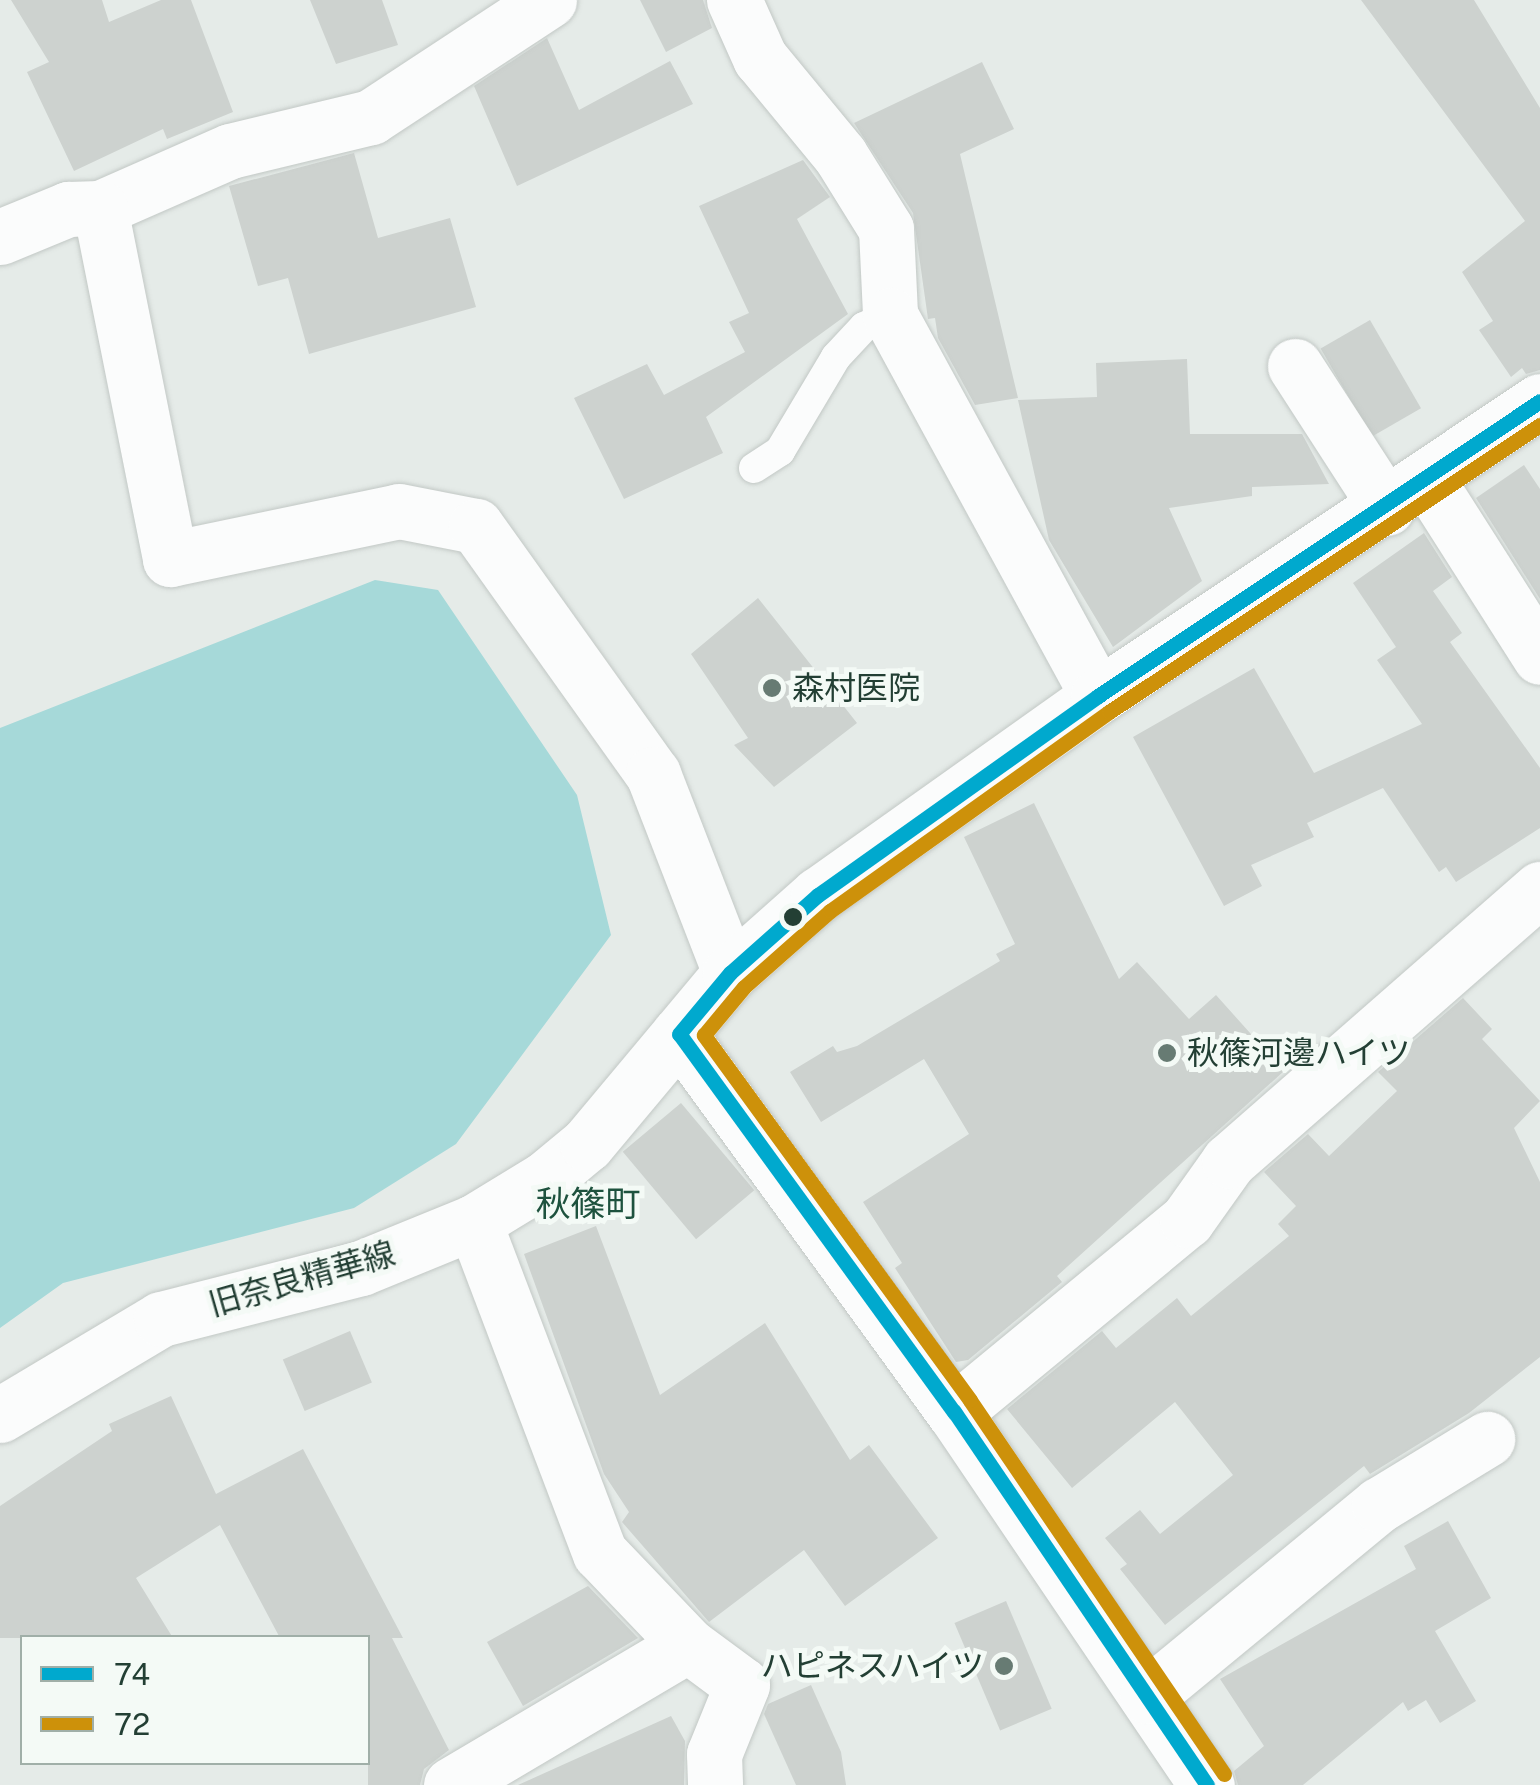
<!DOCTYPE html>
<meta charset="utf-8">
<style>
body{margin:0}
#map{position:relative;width:1540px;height:1785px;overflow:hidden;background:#e5ebe8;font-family:"Public Sans","Noto Sans JP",sans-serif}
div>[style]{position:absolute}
.water>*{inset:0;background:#a6d9d9}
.building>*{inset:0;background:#cdd2cf;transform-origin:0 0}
.roads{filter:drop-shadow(0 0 2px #c2c8c5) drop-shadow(0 0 2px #c2c8c5)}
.lane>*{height:30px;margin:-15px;padding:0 15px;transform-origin:15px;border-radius:15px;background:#fbfcfc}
.street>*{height:55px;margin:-27.5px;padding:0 27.5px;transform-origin:27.5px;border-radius:27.5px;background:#fbfcfc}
.bus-1>*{height:15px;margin:-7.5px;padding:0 7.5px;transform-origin:7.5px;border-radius:7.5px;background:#00a9ce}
.bus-2>*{height:15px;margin:-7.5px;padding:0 7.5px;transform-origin:7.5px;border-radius:7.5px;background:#cd910a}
.dots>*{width:28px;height:28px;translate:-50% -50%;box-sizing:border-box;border:5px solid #f4faf6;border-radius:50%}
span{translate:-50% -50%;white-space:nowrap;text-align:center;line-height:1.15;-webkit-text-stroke:10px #f4faf6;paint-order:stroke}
.poi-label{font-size:32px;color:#233f34}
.left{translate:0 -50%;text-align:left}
.right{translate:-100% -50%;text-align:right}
.street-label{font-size:32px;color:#233f34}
.neighbourhood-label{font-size:35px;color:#1e523e}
.legend{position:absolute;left:20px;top:1635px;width:350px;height:130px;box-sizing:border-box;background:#f4faf6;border:2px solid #a0afa8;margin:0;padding:12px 18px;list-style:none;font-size:30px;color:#233f34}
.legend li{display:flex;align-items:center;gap:20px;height:50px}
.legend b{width:50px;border:2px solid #a0afa8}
</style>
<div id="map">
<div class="water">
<div style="clip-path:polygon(375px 580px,438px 590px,577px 795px,611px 935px,456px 1144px,354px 1208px,63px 1283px,0 1328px,0 728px)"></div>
</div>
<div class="building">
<div style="clip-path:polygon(11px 0,102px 0,109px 22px,161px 0,191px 0,233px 112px,167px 139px,163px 129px,74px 171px,27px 72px,49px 62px)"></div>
<div style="clip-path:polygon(310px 0,382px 0,398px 45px,336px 64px)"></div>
<div style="clip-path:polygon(640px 0,703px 0,712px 28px,666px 52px)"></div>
<div style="clip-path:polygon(1361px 0,1474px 0,1540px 108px,1540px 370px,1526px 374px,1522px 368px,1511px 377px,1479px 330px,1493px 321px,1462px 272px,1525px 221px)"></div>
<div style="clip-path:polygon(547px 38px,579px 110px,670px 61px,693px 104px,517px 186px,474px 86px)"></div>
<div style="clip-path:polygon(982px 62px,1014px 129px,960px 154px,1018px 398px,975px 405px,938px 338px,935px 318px,928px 319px,913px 213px,854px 123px)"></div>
<div style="clip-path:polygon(354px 153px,378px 238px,450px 218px,476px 307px,309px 354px,288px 278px,258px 286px,229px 186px)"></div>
<div style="clip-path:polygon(803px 160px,830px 197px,797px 219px,848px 314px,706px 417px,723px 453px,624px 499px,574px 398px,647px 364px,664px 395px,745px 352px,729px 322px,749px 313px,699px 206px)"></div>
<div style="left:1370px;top:320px;width:102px;height:57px;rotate:60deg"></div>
<div style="clip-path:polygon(1187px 359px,1190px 434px,1302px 434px,1329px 484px,1252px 487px,1252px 496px,1169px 508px,1202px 581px,1113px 647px,1049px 540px,1018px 400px,1097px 397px,1096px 363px)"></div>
<div style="clip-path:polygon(1524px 465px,1540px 489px,1540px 599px,1476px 498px)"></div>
<div style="clip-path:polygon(1424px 533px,1452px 577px,1433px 591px,1462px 633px,1450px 642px,1540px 768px,1540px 828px,1456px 882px,1446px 867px,1439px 872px,1383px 788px,1307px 823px,1314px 837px,1251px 865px,1262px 886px,1224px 906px,1133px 737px,1254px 668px,1314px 773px,1422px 724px,1377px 660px,1396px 647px,1353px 583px)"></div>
<div style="clip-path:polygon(758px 598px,857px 723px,774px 787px,734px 745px,748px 738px,691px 654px)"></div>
<div style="clip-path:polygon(1034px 803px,1119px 979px,1137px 962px,1189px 1019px,1216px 995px,1284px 1071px,1057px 1276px,1062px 1282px,968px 1360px,956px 1362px,895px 1268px,902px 1263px,863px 1202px,969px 1134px,924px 1059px,821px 1122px,790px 1072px,833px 1046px,837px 1052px,857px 1046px,1000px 961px,996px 954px,1015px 944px,964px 837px)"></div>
<div style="clip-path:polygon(1463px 998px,1492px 1029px,1482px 1039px,1540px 1101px,1514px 1128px,1540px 1182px,1540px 1357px,1469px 1413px,1370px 1474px,1364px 1466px,1165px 1625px,1120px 1569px,1127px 1564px,1105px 1538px,1140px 1510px,1160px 1534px,1233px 1475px,1175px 1402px,1072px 1488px,1007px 1409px,1102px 1331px,1116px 1348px,1177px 1298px,1191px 1316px,1289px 1236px,1278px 1224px,1296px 1206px,1264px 1172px,1308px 1134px,1329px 1156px,1397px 1091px,1378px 1072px)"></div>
<div style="left:681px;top:1103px;width:114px;height:76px;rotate:50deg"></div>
<div style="clip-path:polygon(596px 1226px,660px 1395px,765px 1323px,850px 1460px,869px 1445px,938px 1538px,845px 1606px,804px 1550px,709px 1622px,622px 1522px,629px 1512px,604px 1474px,524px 1254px)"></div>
<div style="left:350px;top:1331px;width:56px;height:73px;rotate:67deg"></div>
<div style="clip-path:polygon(171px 1396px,216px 1494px,303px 1449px,403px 1638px,392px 1638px,449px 1750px,424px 1769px,420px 1785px,368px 1785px,368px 1638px,280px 1638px,220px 1525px,136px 1578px,173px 1638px,0 1638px,0 1506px,112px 1431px,109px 1424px)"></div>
<div style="clip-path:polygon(1448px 1521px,1491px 1598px,1435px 1631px,1476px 1701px,1440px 1723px,1426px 1700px,1408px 1711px,1403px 1702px,1303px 1785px,1238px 1785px,1234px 1771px,1264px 1746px,1220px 1679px,1416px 1569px,1404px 1546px)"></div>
<div style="clip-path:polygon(588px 1586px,638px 1638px,523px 1706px,487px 1642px)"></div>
<div style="left:1006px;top:1601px;width:117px;height:56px;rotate:67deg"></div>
<div style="clip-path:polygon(811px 1685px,841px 1752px,846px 1785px,796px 1785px,764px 1714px,768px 1704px)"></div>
<div style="clip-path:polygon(671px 1716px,685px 1741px,684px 1785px,518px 1785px)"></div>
</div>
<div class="roads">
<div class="lane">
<div style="left:754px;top:468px;width:31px;rotate:-33deg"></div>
<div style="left:780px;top:451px;width:109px;rotate:-59.2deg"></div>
<div style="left:836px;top:357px;width:41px;rotate:-47deg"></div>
<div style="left:864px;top:327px;width:29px;rotate:-25deg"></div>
</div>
<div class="street">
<div style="left:549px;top:0;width:213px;rotate:146.7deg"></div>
<div style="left:371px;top:117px;width:145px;rotate:166.4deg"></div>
<div style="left:230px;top:151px;width:142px;rotate:156.3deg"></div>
<div style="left:100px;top:208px;width:358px;rotate:78.7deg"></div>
<div style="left:170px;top:559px;width:234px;rotate:-11.8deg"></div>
<div style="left:399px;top:511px;width:78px;rotate:11deg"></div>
<div style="left:476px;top:526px;width:305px;rotate:54.5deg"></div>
<div style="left:653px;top:774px;width:213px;rotate:68.8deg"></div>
<div style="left:734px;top:0;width:64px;rotate:65.9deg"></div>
<div style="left:760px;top:58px;width:126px;rotate:50.5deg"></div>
<div style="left:840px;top:155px;width:87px;rotate:58.1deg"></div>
<div style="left:886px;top:229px;width:86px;rotate:87.3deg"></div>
<div style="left:890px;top:315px;width:434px;rotate:61.4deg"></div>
<div style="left:0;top:237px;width:74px;rotate:-22.4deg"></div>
<div style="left:68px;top:209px;width:32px;rotate:-2deg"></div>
<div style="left:1295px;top:366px;width:169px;rotate:57.1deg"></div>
<div style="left:1426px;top:478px;width:212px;rotate:57.5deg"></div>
<div style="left:679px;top:1034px;width:467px;rotate:54deg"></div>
<div style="left:954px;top:1412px;width:451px;rotate:55.9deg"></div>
<div style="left:474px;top:1222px;width:354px;rotate:69.2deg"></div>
<div style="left:600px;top:1553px;width:127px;rotate:46.3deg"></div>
<div style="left:688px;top:1645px;width:67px;rotate:36.5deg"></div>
<div style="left:742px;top:1685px;width:74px;rotate:112.1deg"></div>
<div style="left:714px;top:1754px;width:31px;rotate:88deg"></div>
<div style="left:954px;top:1412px;width:302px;rotate:-39.5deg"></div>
<div style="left:1187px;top:1220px;width:72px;rotate:-54.6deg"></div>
<div style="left:1229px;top:1161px;width:413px;rotate:-41.2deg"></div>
<div style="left:0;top:1415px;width:187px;rotate:-30.8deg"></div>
<div style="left:161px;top:1319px;width:206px;rotate:-14.3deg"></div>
<div style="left:361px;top:1268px;width:122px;rotate:-22.2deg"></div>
<div style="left:474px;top:1222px;width:84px;rotate:-31.4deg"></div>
<div style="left:546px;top:1178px;width:53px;rotate:-39.7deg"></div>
<div style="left:587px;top:1144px;width:223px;rotate:-50.1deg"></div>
<div style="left:730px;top:973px;width:118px;rotate:-41.6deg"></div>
<div style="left:818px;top:895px;width:344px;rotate:-35.4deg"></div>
<div style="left:1098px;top:696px;width:531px;rotate:-33.72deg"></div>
<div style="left:1147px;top:1696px;width:301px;rotate:-39.5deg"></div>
<div style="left:1379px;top:1505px;width:127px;rotate:-31.4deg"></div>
<div style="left:451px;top:1785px;width:275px;rotate:-30.6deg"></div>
</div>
</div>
<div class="bus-1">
<div style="left:1207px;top:1785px;width:451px;rotate:-124.1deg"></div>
<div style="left:954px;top:1412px;width:467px;rotate:-126deg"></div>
<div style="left:679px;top:1034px;width:80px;rotate:-50.1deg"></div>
<div style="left:730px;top:973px;width:118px;rotate:-41.6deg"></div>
<div style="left:818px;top:895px;width:344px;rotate:-35.4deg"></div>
<div style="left:1098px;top:696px;width:531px;rotate:-33.72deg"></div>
</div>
<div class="bus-2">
<div style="left:1224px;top:1774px;width:452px;rotate:-124.2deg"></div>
<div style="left:970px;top:1400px;width:452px;rotate:-126.1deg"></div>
<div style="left:704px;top:1035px;width:62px;rotate:-50.2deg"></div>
<div style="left:744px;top:987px;width:115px;rotate:-41.5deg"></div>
<div style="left:830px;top:911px;width:343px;rotate:-35.5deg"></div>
<div style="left:1109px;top:712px;width:518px;rotate:-33.66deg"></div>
</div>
<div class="dots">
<div style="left:772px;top:688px;background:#677b73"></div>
<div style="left:793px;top:917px;background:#233f34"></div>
<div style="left:1167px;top:1053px;background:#677b73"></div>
<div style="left:1004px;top:1666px;background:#677b73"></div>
</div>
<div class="poi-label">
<span class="left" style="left:792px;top:688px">森村医院</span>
<span class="left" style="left:1187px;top:1053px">秋篠河邊ハイツ</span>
<span class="right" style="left:984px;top:1666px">ハピネスハイツ</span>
</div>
<div class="street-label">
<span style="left:302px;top:1279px;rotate:-16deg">旧奈良精華線</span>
</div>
<div class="neighbourhood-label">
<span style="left:588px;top:1204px">秋篠町</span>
</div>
<ul class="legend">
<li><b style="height:12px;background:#00a9ce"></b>74</li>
<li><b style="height:12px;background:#cd910a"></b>72</li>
</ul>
</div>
